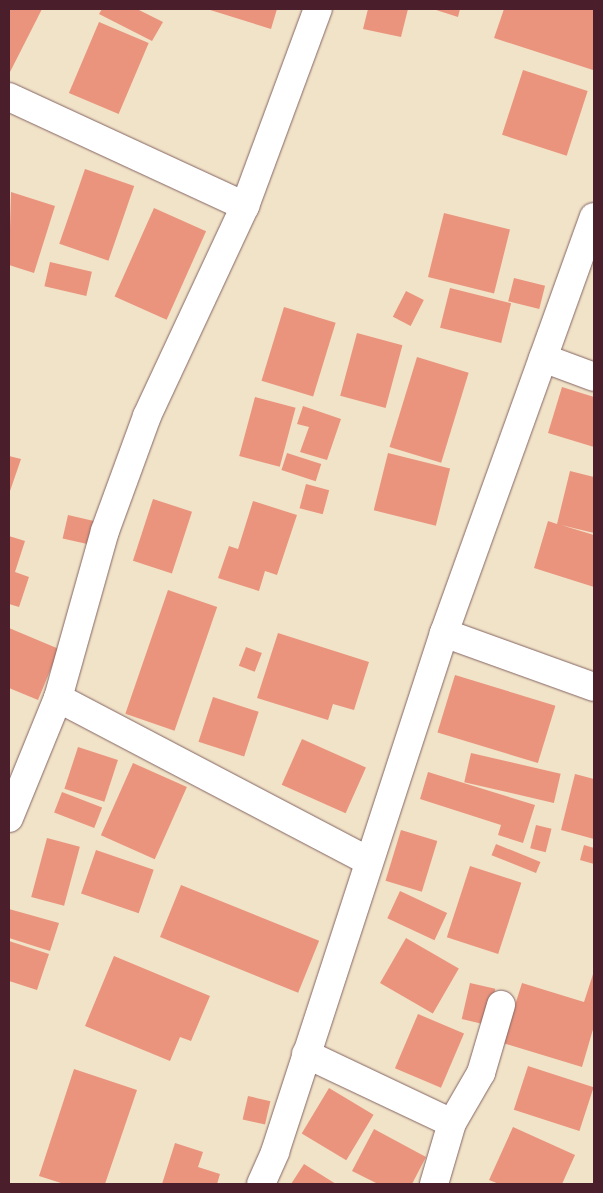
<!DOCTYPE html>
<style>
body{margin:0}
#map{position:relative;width:603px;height:1193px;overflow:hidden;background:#f1e3c8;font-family:"Playpen Sans",sans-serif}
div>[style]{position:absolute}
.building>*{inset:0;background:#ea947d;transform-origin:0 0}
.roads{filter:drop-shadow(0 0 1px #846462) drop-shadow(0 0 1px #846462)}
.minor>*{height:28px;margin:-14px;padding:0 14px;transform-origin:14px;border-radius:14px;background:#fff}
span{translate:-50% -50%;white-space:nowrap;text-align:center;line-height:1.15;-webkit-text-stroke:4px #f7f3e8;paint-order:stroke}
.frame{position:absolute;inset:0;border:10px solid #4a1f2b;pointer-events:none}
</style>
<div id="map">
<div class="building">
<div style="clip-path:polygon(9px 9px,42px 9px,9px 74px)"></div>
<div style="clip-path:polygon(102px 9px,137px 9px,163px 22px,152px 41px,99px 14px)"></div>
<div style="clip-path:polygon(207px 9px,277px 9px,271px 29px)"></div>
<div style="clip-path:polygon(368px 9px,408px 9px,401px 37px,363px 29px)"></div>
<div style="clip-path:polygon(433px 9px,460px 9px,458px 17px)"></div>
<div style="clip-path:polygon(504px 9px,594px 9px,593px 70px,494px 38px)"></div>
<div style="left:99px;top:22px;width:54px;height:77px;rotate:23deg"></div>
<div style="left:523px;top:70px;width:68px;height:68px;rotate:18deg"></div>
<div style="left:85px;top:169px;width:52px;height:79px;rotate:19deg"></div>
<div style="clip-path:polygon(11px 192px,55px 206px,34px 273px,9px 265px)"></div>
<div style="left:154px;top:208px;width:57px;height:97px;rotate:24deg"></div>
<div style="left:444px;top:213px;width:68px;height:66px;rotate:14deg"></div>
<div style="left:50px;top:262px;width:43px;height:25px;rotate:13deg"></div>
<div style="left:514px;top:278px;width:32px;height:24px;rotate:14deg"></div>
<div style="left:450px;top:288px;width:63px;height:41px;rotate:14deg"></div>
<div style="left:406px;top:291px;width:20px;height:29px;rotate:27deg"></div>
<div style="left:284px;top:307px;width:54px;height:77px;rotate:17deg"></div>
<div style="left:357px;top:333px;width:47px;height:65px;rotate:15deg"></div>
<div style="left:417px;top:357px;width:54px;height:94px;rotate:17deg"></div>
<div style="clip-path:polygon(562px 387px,594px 397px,594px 447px,548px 433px)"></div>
<div style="left:255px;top:397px;width:42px;height:61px;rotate:15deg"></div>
<div style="clip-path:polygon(303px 406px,341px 419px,327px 460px,300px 452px,309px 427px,297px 424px)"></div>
<div style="left:287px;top:453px;width:36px;height:18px;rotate:18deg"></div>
<div style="left:388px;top:453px;width:64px;height:59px;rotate:14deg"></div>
<div style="clip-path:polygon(9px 456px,21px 459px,9px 494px)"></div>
<div style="clip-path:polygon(570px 471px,594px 477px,594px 533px,561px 525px,594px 535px,594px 587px,534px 568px,548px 521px,557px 524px)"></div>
<div style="left:306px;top:484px;width:24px;height:25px;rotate:15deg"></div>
<div style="left:153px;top:499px;width:41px;height:65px;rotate:18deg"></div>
<div style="clip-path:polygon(253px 501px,297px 515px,277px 575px,265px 571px,259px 591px,218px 578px,229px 546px,238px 549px)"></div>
<div style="left:68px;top:515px;width:31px;height:24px;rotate:13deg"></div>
<div style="clip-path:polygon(9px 536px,25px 541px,15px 572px,29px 577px,19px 607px,9px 604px)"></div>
<div style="left:168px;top:590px;width:52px;height:131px;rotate:19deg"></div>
<div style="clip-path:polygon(9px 628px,59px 649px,38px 700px,9px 688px)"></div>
<div style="clip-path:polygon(278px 633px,369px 662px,354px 710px,333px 704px,328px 720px,257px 698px)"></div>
<div style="left:246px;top:647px;width:17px;height:20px;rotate:21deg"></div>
<div style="left:455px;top:675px;width:105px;height:60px;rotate:17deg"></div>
<div style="left:213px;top:697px;width:48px;height:47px;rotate:18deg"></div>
<div style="left:302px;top:739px;width:70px;height:50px;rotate:24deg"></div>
<div style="left:78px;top:747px;width:42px;height:44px;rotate:18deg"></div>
<div style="left:471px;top:753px;width:92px;height:30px;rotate:13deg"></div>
<div style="left:133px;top:763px;width:59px;height:79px;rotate:24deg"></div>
<div style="clip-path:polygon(428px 772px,535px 805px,523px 843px,498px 835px,501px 825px,420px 799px)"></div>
<div style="clip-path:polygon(575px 774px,594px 779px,594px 839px,561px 830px)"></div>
<div style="left:62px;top:792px;width:43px;height:22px;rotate:21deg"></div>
<div style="left:536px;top:825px;width:16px;height:24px;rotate:14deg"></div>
<div style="left:401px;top:830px;width:38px;height:53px;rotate:17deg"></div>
<div style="left:47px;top:838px;width:34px;height:61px;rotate:15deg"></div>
<div style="left:496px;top:844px;width:48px;height:12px;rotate:22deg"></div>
<div style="clip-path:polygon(584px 845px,594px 848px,594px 864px,580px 860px)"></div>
<div style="left:96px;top:850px;width:61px;height:46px;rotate:19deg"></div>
<div style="left:470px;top:866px;width:54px;height:75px;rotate:18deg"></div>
<div style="left:181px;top:885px;width:149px;height:56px;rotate:22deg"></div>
<div style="left:400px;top:891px;width:52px;height:30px;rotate:25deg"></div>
<div style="clip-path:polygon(9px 909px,59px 923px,50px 951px,9px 938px)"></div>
<div style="left:406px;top:938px;width:61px;height:52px;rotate:30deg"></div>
<div style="clip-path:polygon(9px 941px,49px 954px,37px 990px,9px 981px)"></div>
<div style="clip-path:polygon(114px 956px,210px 996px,191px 1041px,180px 1037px,170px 1061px,85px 1026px)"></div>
<div style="clip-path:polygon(594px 971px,594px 1026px,582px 1067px,503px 1043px,522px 983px,584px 1002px)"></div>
<div style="left:470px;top:983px;width:26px;height:37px;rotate:13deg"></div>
<div style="left:418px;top:1014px;width:50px;height:59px;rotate:23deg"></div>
<div style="left:528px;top:1066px;width:69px;height:46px;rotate:18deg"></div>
<div style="clip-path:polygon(74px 1069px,137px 1090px,105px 1184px,64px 1184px,39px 1176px)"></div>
<div style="left:329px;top:1088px;width:52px;height:53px;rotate:31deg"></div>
<div style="left:248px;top:1096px;width:23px;height:24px;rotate:13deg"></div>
<div style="clip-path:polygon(513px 1127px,575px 1155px,562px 1184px,499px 1184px,489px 1180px)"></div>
<div style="clip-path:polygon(374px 1129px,426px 1157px,412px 1184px,378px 1184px,352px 1171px)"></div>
<div style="clip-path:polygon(175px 1143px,203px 1152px,198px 1167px,220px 1174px,217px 1184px,162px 1184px)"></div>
<div style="clip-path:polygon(304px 1164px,336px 1184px,291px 1184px)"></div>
</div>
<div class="roads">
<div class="minor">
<div style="left:9px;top:97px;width:260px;rotate:24.8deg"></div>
<div style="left:543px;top:358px;width:54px;rotate:20.4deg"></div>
<div style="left:444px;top:633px;width:159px;rotate:19.8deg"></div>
<div style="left:58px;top:698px;width:349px;rotate:27.7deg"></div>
<div style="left:9px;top:818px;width:130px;rotate:-67.8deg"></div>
<div style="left:58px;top:698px;width:173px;rotate:-74.3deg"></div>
<div style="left:105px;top:531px;width:122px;rotate:-69.9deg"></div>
<div style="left:147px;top:416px;width:232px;rotate:-65deg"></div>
<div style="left:245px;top:206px;width:210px;rotate:-69.7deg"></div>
<div style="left:306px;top:1054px;width:161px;rotate:25.3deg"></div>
<div style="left:261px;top:1184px;width:35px;rotate:-66deg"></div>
<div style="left:275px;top:1152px;width:546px;rotate:-71.96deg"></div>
<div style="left:444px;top:633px;width:442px;rotate:-70.2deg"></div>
<div style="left:434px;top:1184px;width:64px;rotate:-73.6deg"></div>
<div style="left:452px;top:1123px;width:58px;rotate:-59.9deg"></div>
<div style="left:481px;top:1073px;width:71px;rotate:-73.6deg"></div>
</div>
</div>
<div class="frame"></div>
</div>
